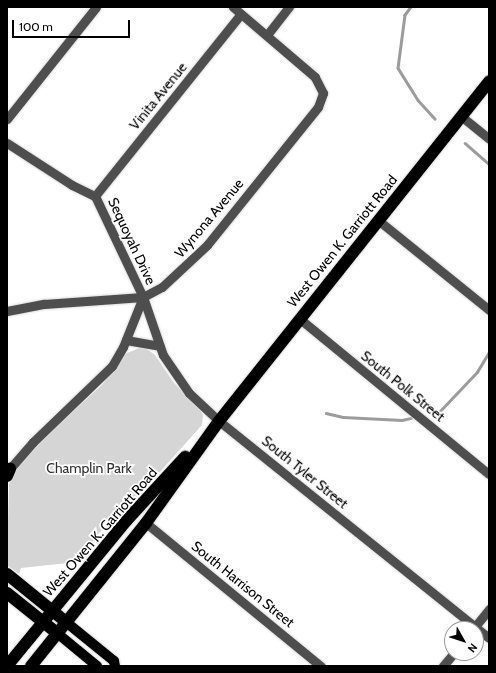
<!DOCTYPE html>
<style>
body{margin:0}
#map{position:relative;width:496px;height:673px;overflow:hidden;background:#fff;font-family:Cabin,sans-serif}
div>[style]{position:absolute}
.green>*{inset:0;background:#d5d5d5}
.stream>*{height:2.5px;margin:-1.25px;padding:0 1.25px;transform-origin:1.25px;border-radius:1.25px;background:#9c9c9c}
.roads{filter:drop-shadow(0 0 1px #dbdbdb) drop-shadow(0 0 1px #dbdbdb)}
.minor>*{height:9px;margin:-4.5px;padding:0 4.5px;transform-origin:4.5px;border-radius:4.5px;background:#4e4e4e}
.major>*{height:10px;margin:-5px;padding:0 5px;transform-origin:5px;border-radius:5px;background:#000}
.highway>*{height:12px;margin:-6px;padding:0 6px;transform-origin:6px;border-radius:6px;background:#000}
span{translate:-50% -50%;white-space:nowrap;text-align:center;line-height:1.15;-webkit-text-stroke:3.5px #fff;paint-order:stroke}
.street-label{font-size:14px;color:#000}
.park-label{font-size:14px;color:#2c2c2c}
.frame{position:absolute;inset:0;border:8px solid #000;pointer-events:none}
.north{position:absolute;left:444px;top:621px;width:40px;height:40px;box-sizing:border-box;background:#fff;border:1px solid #999;border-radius:50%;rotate:129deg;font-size:11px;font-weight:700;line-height:16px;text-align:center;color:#000}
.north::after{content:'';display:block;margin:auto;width:14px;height:18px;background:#000;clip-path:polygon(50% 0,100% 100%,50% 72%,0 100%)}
.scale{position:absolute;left:12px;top:20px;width:118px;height:18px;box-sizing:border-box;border:2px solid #000;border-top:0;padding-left:5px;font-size:12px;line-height:14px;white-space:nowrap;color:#000;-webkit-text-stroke:3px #fff;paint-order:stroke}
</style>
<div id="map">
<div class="green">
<div style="clip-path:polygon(139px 348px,147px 349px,155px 355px,174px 383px,200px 410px,203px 415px,202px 425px,140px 494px,107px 523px,77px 562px,21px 568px,19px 574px,7px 565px,9px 484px,19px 465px,37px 444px,102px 385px,125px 354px)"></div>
</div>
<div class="stream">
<div style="left:411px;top:7px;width:10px;rotate:127deg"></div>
<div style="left:405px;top:15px;width:53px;rotate:97.5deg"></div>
<div style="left:398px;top:68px;width:38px;rotate:58deg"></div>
<div style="left:418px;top:100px;width:25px;rotate:48deg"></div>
<div style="left:465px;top:143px;width:32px;rotate:41deg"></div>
<div style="left:439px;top:412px;width:55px;rotate:-46.5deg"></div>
<div style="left:477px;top:372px;width:23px;rotate:-59deg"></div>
<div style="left:326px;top:413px;width:17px;rotate:13deg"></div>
<div style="left:343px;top:417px;width:59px;rotate:2.9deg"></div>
<div style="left:402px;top:420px;width:9px;rotate:-13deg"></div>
</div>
<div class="roads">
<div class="minor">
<div style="left:267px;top:35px;width:36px;rotate:-52deg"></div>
<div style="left:461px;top:116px;width:36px;rotate:39deg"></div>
<div style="left:7px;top:119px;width:143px;rotate:-51.5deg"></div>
<div style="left:7px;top:143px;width:77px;rotate:32.9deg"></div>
<div style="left:72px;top:185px;width:25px;rotate:26deg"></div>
<div style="left:95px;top:196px;width:112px;rotate:64.6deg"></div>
<div style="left:143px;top:297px;width:54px;rotate:111.8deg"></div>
<div style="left:123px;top:347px;width:22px;rotate:120deg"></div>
<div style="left:112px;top:366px;width:110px;rotate:136.1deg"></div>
<div style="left:33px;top:442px;width:40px;rotate:131deg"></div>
<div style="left:95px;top:196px;width:233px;rotate:-51.3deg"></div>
<div style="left:378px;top:220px;width:143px;rotate:39deg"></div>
<div style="left:143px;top:297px;width:61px;rotate:71deg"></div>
<div style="left:163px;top:355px;width:46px;rotate:55.6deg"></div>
<div style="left:189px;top:393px;width:41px;rotate:43deg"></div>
<div style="left:219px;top:421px;width:346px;rotate:38.8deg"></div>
<div style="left:7px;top:311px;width:38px;rotate:-11deg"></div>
<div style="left:44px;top:304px;width:99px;rotate:-4deg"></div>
<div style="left:143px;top:297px;width:21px;rotate:-28deg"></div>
<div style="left:162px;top:287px;width:62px;rotate:-43deg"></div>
<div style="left:207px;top:245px;width:177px;rotate:-51.2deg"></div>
<div style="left:318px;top:107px;width:15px;rotate:-70deg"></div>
<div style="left:323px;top:93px;width:18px;rotate:-117deg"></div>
<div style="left:315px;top:77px;width:108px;rotate:-139.5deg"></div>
<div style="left:300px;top:319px;width:244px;rotate:39.4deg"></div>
<div style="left:126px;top:340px;width:34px;rotate:10deg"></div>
<div style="left:146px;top:523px;width:226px;rotate:39.3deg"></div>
<div style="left:473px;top:629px;width:26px;rotate:-51deg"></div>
<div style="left:443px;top:666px;width:17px;rotate:-50deg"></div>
</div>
<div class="major">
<div style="left:66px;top:622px;width:62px;rotate:39.1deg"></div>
<div style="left:114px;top:661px;width:5px;rotate:79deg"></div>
<div style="left:57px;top:633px;width:52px;rotate:39.5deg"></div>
</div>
<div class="highway">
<div style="left:7px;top:476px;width:8px;rotate:-67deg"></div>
<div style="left:7px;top:574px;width:76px;rotate:39.1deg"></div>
<div style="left:7px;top:593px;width:64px;rotate:38.7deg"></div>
<div style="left:7px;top:666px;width:189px;rotate:-50.6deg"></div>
<div style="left:127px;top:520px;width:86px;rotate:-47.4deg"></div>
<div style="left:31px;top:666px;width:184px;rotate:-51.2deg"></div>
<div style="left:146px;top:523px;width:125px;rotate:-54.4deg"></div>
<div style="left:219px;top:421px;width:434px;rotate:-51.5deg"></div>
</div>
</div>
<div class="street-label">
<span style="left:158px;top:96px;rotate:-51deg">Vinita Avenue</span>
<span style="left:209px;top:218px;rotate:-50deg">Wynona Avenue</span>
<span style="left:132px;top:241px;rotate:65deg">Sequoyah Drive</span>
<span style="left:342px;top:241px;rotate:-51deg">West Owen K. Garriott Road</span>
<span style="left:403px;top:386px;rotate:39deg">South Polk Street</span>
<span style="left:305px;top:472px;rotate:39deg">South Tyler Street</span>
<span style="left:100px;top:532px;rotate:-49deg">West Owen K. Garriott Road</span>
<span style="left:243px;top:584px;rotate:39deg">South Harrison Street</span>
</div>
<div class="park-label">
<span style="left:89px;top:468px">Champlin Park</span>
</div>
<div class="frame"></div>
<div class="north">N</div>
<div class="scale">100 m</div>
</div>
